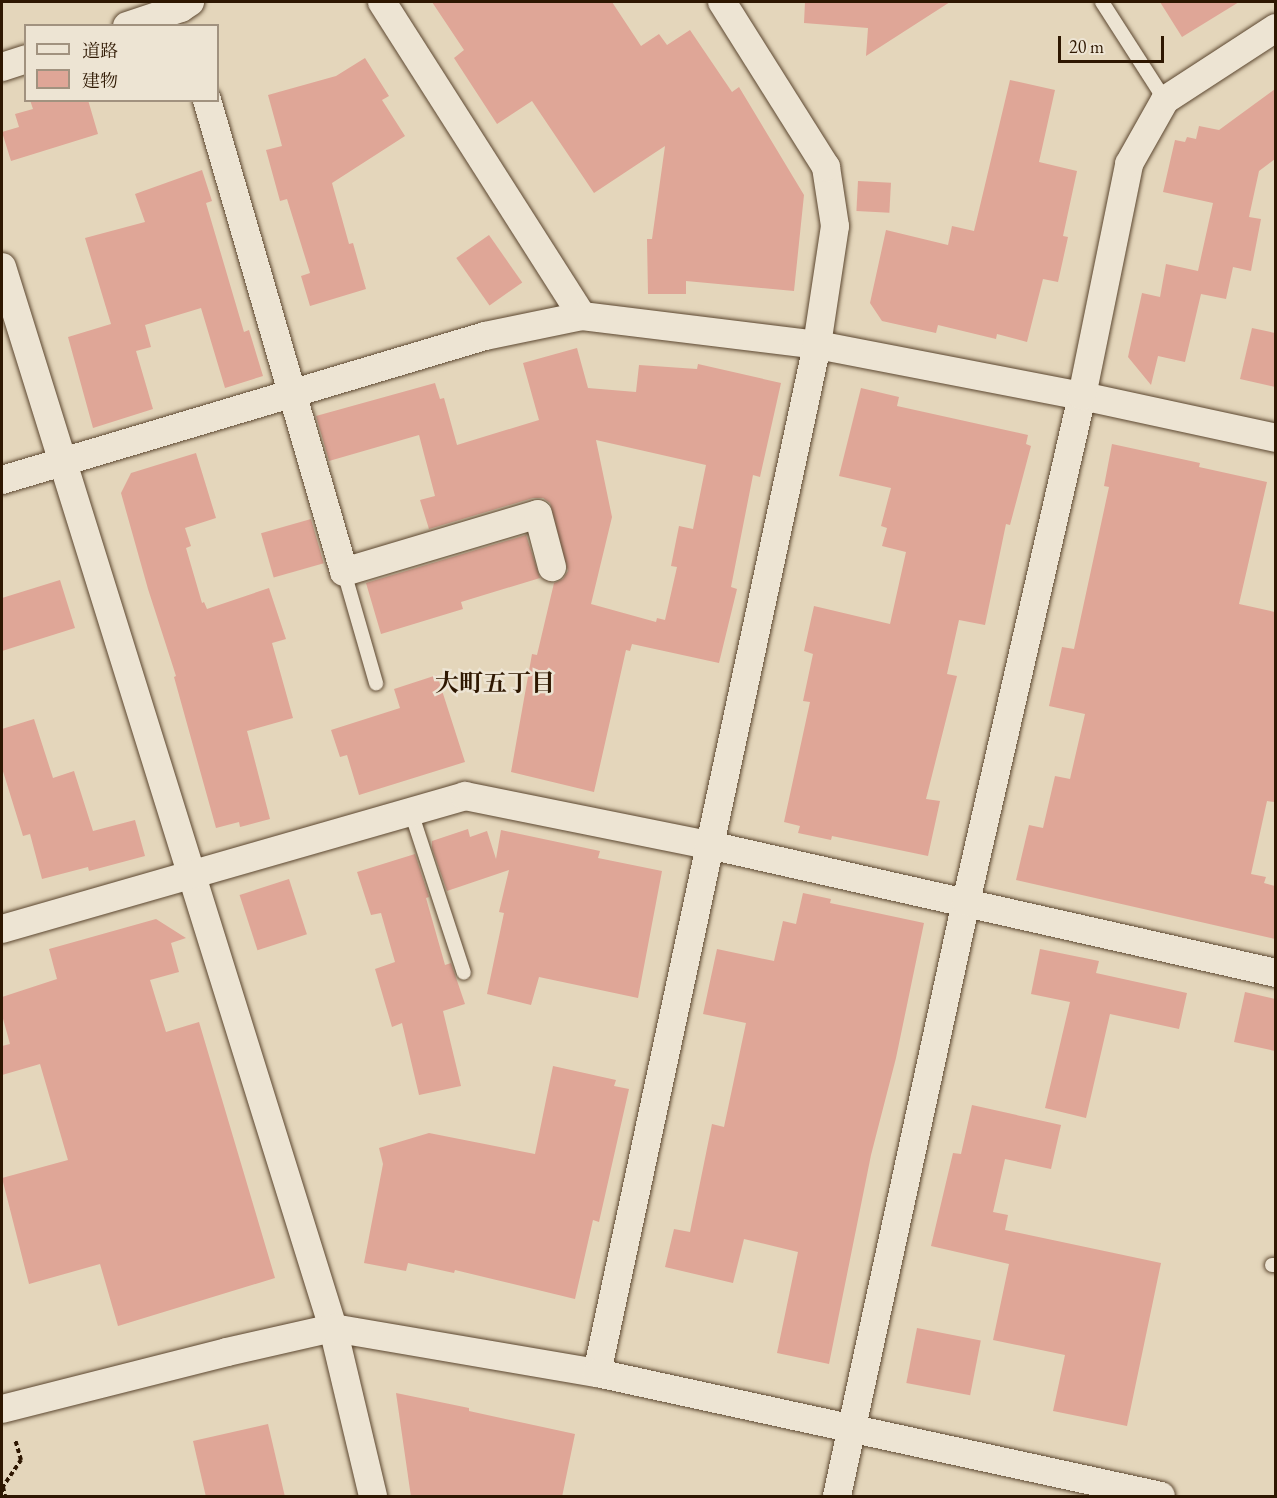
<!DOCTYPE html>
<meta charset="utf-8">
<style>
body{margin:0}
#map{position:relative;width:1277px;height:1498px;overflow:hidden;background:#e4d6bb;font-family:"EB Garamond","Noto Serif JP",serif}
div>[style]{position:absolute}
.building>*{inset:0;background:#dfa697;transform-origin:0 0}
.path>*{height:4px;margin-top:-2px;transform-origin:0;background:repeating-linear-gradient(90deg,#2e1701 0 4.5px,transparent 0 7.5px)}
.roads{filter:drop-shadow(0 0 2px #5c4730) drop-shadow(0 0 2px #5c4730)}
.service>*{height:14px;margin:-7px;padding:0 7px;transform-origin:7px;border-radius:7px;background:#ede4d3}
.minor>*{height:28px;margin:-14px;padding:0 14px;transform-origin:14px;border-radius:14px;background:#ede4d3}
span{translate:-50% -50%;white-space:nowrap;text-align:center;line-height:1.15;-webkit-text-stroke:5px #ede4d3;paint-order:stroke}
.neighbourhood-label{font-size:24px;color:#2e1701;font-weight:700}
.frame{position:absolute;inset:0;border:3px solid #2e1701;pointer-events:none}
.legend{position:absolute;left:24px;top:24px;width:195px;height:78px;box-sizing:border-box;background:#ede4d3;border:2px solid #a1927f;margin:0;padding:8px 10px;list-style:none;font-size:18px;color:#2e1701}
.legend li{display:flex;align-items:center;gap:12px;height:30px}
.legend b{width:30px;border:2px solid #a1927f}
.scale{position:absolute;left:1058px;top:36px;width:106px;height:27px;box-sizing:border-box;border:3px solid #2e1701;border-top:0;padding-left:8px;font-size:18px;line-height:21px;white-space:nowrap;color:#2e1701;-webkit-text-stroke:4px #ede4d3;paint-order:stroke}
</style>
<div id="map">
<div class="building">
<div style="clip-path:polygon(432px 2px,612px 2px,641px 46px,659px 34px,667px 45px,690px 30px,732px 92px,739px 87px,804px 195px,794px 291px,686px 281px,686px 294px,648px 294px,647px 239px,652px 239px,665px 146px,594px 193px,532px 101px,497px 124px,454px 58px,464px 50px)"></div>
<div style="clip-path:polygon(805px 2px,950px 2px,866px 56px,868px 28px,804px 23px)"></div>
<div style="clip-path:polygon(1160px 2px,1239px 2px,1182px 37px)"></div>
<div style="clip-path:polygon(365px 58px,389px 96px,382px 100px,405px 136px,332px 183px,349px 244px,353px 243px,366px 289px,310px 306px,301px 276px,310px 273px,287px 199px,280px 201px,266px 150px,282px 146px,268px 95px,336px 76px)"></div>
<div style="clip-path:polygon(1010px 80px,1055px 90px,1039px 162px,1077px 171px,1063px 236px,1068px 237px,1058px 282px,1043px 279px,1027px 342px,997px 334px,996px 339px,938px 325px,936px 333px,882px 321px,870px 303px,886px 230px,948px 245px,952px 226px,974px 231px)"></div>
<div style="clip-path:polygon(1275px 89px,1275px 159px,1259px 171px,1249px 217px,1261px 219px,1251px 271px,1233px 267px,1226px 299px,1201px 294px,1185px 362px,1158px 356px,1151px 385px,1128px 357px,1142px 293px,1160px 297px,1166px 264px,1198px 271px,1213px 203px,1163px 192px,1175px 140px,1185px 142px,1187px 137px,1196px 139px,1199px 126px,1219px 130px)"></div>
<div style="clip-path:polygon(30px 100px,88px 100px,98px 134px,11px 161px,2px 132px,19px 127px,15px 114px,33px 109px)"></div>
<div style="clip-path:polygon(202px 170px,212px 201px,206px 203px,244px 332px,249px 330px,263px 376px,225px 388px,201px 308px,145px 325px,151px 347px,136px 351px,153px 409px,93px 428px,68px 337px,111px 324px,85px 238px,145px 222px,135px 194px)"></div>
<div style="left:858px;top:181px;width:33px;height:30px;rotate:3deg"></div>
<div style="left:489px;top:235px;width:58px;height:40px;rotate:55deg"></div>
<div style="clip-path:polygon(1252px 328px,1275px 333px,1275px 387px,1240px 379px)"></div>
<div style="clip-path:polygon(evenodd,577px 348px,588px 388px,636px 392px,639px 365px,697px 369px,698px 364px,781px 383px,760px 477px,753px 475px,731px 587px,737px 589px,719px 663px,632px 644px,630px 651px,626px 650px,594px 792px,511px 772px,532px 654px,537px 655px,554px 583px,563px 579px,568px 571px,550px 503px,543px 498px,533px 498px,429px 529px,420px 500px,435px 496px,419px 435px,329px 461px,316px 416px,435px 383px,440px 399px,444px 398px,457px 445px,539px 420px,523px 363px,577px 348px,596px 440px,706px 465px,693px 529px,679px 526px,671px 566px,677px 567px,665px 620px,657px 618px,656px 622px,591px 604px,612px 517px,596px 440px)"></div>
<div style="clip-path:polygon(861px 388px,899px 397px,897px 406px,1028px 435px,1026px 444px,1031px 446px,1010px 525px,1006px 524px,985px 625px,959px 620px,947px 674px,957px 676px,926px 799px,940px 801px,928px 856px,832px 836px,831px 840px,798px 833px,800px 826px,784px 822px,810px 702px,803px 701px,813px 654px,804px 651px,814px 606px,890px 624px,906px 552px,882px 546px,887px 528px,881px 526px,891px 488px,839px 476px)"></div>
<div style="clip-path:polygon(1112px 444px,1200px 463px,1199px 467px,1267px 482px,1239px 604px,1275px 612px,1275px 802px,1267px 801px,1251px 874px,1266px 877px,1264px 883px,1275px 886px,1275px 939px,1016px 880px,1029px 825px,1043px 828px,1055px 776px,1070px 779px,1085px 714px,1049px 706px,1062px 647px,1074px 649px,1109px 487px,1104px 486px)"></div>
<div style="clip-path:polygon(196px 453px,216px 518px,185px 528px,191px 546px,186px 548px,202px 603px,204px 602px,207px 609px,269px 588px,286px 639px,272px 643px,293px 718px,247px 731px,270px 819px,240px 827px,239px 822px,216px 828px,174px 677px,176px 676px,148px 589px,121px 493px,131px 473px)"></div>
<div style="left:311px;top:519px;width:46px;height:52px;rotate:74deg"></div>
<div style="clip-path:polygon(526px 535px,540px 578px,461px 602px,463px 609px,381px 634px,366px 583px)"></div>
<div style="clip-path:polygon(60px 580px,75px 628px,2px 651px,2px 598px)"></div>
<div style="clip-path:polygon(437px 675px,465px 762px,359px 795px,347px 755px,340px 757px,331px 730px,400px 708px,394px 689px)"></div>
<div style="clip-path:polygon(34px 719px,53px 778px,74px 771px,93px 831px,135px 820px,145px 856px,89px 871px,88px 867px,42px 879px,30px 834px,23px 836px,2px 768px,2px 729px)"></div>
<div style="clip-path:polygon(468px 829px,470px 837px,487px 831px,496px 859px,501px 830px,600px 851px,598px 858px,662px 871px,638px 998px,539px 977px,531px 1005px,487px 994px,504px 913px,499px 912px,509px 870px,447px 891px,432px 848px,432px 841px)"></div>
<div style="clip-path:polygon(415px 854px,429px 897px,426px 898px,445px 965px,451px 963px,465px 1004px,443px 1011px,461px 1086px,419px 1095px,402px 1023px,392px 1027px,375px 969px,395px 962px,381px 913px,371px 915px,357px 872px)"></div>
<div style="left:289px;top:879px;width:58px;height:52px;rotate:72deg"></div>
<div style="clip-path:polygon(803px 893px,831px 899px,830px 903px,924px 923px,896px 1058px,871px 1155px,829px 1364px,777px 1353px,798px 1252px,744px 1239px,733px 1283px,665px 1267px,674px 1229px,690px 1232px,712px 1124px,724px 1127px,746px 1023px,703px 1014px,717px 949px,774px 961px,783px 921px,796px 924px)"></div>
<div style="clip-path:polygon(156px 919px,186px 938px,171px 943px,179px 972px,150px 980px,166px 1032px,199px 1022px,275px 1278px,118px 1326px,100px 1264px,29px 1284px,2px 1178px,68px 1160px,40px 1064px,2px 1075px,2px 1046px,10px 1044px,2px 1015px,2px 997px,57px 979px,49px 949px)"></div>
<div style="clip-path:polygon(1040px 949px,1099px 961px,1096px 973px,1187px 993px,1179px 1029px,1110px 1014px,1086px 1118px,1045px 1108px,1070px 1002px,1031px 994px)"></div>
<div style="clip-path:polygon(1245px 992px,1275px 999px,1275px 1051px,1234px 1042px)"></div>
<div style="clip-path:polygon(553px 1066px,616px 1080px,614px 1086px,629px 1089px,599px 1222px,593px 1220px,575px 1299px,455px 1270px,454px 1273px,408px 1263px,406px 1271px,364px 1263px,383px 1164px,379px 1148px,429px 1133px,535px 1154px)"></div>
<div style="clip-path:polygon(972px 1105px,1061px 1125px,1051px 1169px,1005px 1159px,993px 1212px,1008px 1215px,1005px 1230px,1161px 1263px,1127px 1426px,1053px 1411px,1065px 1355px,993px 1340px,1009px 1264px,931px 1246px,953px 1153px,961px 1154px)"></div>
<div style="left:917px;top:1328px;width:65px;height:56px;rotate:11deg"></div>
<div style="clip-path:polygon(396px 1393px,469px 1408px,469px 1411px,575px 1434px,562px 1497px,411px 1497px)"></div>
<div style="clip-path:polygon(268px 1424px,285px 1497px,206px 1497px,193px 1441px)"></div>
</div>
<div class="path">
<div style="left:3px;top:1487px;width:9px;rotate:77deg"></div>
<div style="left:2px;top:1488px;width:34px;rotate:-56deg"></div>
<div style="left:21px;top:1460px;width:22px;rotate:-106deg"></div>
</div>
<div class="roads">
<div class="service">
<div style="left:1102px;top:2px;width:117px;rotate:57.3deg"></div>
<div style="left:344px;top:572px;width:116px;rotate:73.9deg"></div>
<div style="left:411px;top:812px;width:169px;rotate:71.8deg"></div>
<div style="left:1272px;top:1265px;width:4px"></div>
</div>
<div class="minor">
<div style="left:382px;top:2px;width:372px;rotate:57.5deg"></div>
<div style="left:127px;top:26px;width:57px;rotate:-18.4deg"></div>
<div style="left:181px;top:8px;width:11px;rotate:-34deg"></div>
<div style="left:2px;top:67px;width:25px;rotate:-18deg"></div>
<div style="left:207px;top:100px;width:491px;rotate:73.8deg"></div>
<div style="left:344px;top:572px;width:202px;rotate:-16.6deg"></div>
<div style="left:538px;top:514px;width:55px;rotate:75.2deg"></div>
<div style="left:2px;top:267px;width:1111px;rotate:72.67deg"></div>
<div style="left:333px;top:1328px;width:173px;rotate:76.6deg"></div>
<div style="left:2px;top:480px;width:504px;rotate:-16.6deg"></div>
<div style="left:485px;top:336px;width:99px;rotate:-11.7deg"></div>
<div style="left:582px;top:316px;width:237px;rotate:7deg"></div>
<div style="left:817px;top:345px;width:270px;rotate:10.9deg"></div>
<div style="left:1082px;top:396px;width:198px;rotate:12.2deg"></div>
<div style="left:2px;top:929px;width:482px;rotate:-16deg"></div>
<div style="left:465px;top:796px;width:249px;rotate:11.4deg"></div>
<div style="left:709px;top:845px;width:581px;rotate:12.72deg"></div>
<div style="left:597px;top:1373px;width:1051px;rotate:-77.92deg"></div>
<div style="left:817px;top:345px;width:120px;rotate:-81.4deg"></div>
<div style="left:835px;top:226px;width:60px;rotate:-98.7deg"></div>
<div style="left:826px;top:167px;width:195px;rotate:-122.2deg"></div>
<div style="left:2px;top:1409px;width:232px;rotate:-14.2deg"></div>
<div style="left:227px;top:1352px;width:109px;rotate:-12.8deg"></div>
<div style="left:333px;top:1328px;width:268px;rotate:9.7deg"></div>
<div style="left:597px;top:1373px;width:577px;rotate:12.3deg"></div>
<div style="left:837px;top:1496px;width:608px;rotate:-77.75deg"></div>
<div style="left:966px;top:902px;width:519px;rotate:-77.09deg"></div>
<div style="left:1082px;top:396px;width:237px;rotate:-78.5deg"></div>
<div style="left:1129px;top:164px;width:73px;rotate:-60.6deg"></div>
<div style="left:1165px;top:100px;width:132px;rotate:-33deg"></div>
</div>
</div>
<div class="neighbourhood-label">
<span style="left:495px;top:683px">大町五丁目</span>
</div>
<div class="frame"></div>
<ul class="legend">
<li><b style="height:8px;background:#ede4d3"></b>道路</li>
<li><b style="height:16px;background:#dfa697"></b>建物</li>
</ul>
<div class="scale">20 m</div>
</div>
